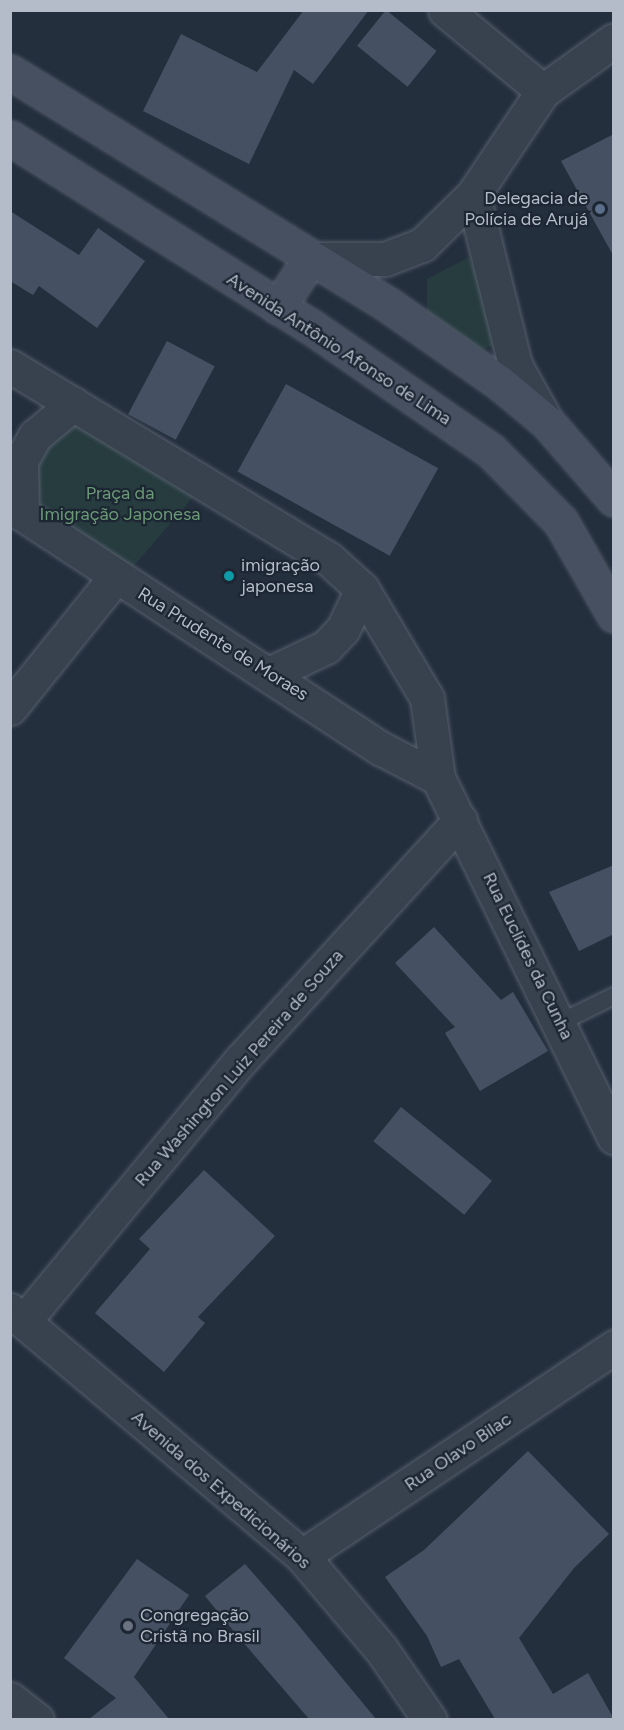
<!DOCTYPE html>
<meta charset="utf-8">
<style>
body{margin:0}
#map{position:relative;width:624px;height:1730px;overflow:hidden;background:#242f3e;font-family:Figtree,sans-serif}
div>[style]{position:absolute}
.green>*{inset:0;background:#263c3f}
.building>*{inset:0;background:#455162;transform-origin:0 0}
.roads{filter:drop-shadow(0 0 2px #565f6c) drop-shadow(0 0 2px #565f6c)}
.lane>*{height:16px;margin:-8px;padding:0 8px;transform-origin:8px;border-radius:8px;background:#38414e}
.street>*{height:33px;margin:-16.5px;padding:0 16.5px;transform-origin:16.5px;border-radius:16.5px;background:#38414e}
.secondary>*{height:33px;margin:-16.5px;padding:0 16.5px;transform-origin:16.5px;border-radius:16.5px;background:#465061}
.dots>*{width:16px;height:16px;translate:-50% -50%;box-sizing:border-box;border:3px solid #1d2633;border-radius:50%}
span{translate:-50% -50%;white-space:nowrap;text-align:center;line-height:1.15;-webkit-text-stroke:4.5px #1d2633;paint-order:stroke}
.poi-label{font-size:18px;color:#b4bcc9}
.right{translate:-100% -50%;text-align:right}
.left{translate:0 -50%;text-align:left}
.street-label{font-size:18px;color:#b4bcc9}
.park-label{font-size:18px;color:#6b9a76}
.frame{position:absolute;inset:0;border:12px solid #b4bcc9;pointer-events:none}
</style>
<div id="map">
<div class="green">
<div style="clip-path:polygon(469px 257px,504px 340px,480px 351px,427px 326px,427px 279px)"></div>
<div style="clip-path:polygon(73px 422px,194px 496px,133px 567px,35px 502px,36px 461px)"></div>
</div>
<div class="building">
<div style="clip-path:polygon(304px 10px,369px 10px,313px 84px,294px 70px,249px 164px,143px 111px,181px 34px,257px 72px)"></div>
<div style="left:386px;top:10px;width:65px;height:46px;rotate:39deg"></div>
<div style="clip-path:polygon(614px 134px,614px 257px,561px 161px)"></div>
<div style="clip-path:polygon(10px 211px,79px 255px,98px 228px,145px 261px,97px 328px,39px 286px,33px 295px,10px 281px)"></div>
<div style="left:167px;top:341px;width:54px;height:83px;rotate:28deg"></div>
<div style="left:286px;top:384px;width:174px;height:100px;rotate:29deg"></div>
<div style="clip-path:polygon(614px 865px,614px 934px,579px 951px,549px 892px)"></div>
<div style="clip-path:polygon(434px 927px,501px 1000px,513px 992px,548px 1051px,480px 1091px,445px 1033px,455px 1027px,395px 963px)"></div>
<div style="left:401px;top:1107px;width:117px;height:44px;rotate:39deg"></div>
<div style="clip-path:polygon(204px 1170px,275px 1236px,198px 1317px,205px 1323px,164px 1372px,95px 1313px,150px 1249px,139px 1239px)"></div>
<div style="clip-path:polygon(528px 1451px,609px 1534px,574px 1568px,519px 1638px,553px 1694px,588px 1673px,614px 1719px,495px 1719px,459px 1659px,441px 1667px,427px 1636px,385px 1577px,424px 1550px)"></div>
<div style="clip-path:polygon(137px 1559px,189px 1595px,134px 1677px,169px 1719px,89px 1719px,116px 1698px,64px 1658px)"></div>
<div style="clip-path:polygon(245px 1564px,295px 1621px,376px 1719px,309px 1719px,236px 1634px,205px 1596px)"></div>
</div>
<div class="roads">
<div class="lane">
<div style="left:561px;top:1022px;width:59px;rotate:-26.1deg"></div>
</div>
<div class="street">
<div style="left:445px;top:10px;width:127px;rotate:39.6deg"></div>
<div style="left:473px;top:195px;width:175px;rotate:76.1deg"></div>
<div style="left:515px;top:365px;width:64px;rotate:61deg"></div>
<div style="left:310px;top:259px;width:75px"></div>
<div style="left:385px;top:259px;width:40px;rotate:-21deg"></div>
<div style="left:422px;top:245px;width:71px;rotate:-44.4deg"></div>
<div style="left:473px;top:195px;width:125px;rotate:-56.1deg"></div>
<div style="left:543px;top:91px;width:87px;rotate:-35.7deg"></div>
<div style="left:10px;top:366px;width:373px;rotate:31.2deg"></div>
<div style="left:329px;top:559px;width:45px;rotate:42.3deg"></div>
<div style="left:362px;top:589px;width:127px;rotate:59.2deg"></div>
<div style="left:427px;top:698px;width:81px;rotate:82.2deg"></div>
<div style="left:438px;top:778px;width:400px;rotate:63.9deg"></div>
<div style="left:10px;top:506px;width:444px;rotate:33.2deg"></div>
<div style="left:382px;top:749px;width:63px;rotate:27.4deg"></div>
<div style="left:22px;top:512px;width:51px;rotate:-91.1deg"></div>
<div style="left:21px;top:461px;width:29px;rotate:-61deg"></div>
<div style="left:35px;top:436px;width:50px;rotate:-40.1deg"></div>
<div style="left:271px;top:673px;width:61px;rotate:-25.3deg"></div>
<div style="left:326px;top:647px;width:25px;rotate:-47deg"></div>
<div style="left:343px;top:629px;width:44px;rotate:-64.6deg"></div>
<div style="left:10px;top:708px;width:169px;rotate:-51.2deg"></div>
<div style="left:10px;top:1310px;width:382px;rotate:40.1deg"></div>
<div style="left:302px;top:1556px;width:122px;rotate:49.7deg"></div>
<div style="left:381px;top:1649px;width:86px;rotate:55.4deg"></div>
<div style="left:24px;top:1321px;width:339px;rotate:-50.3deg"></div>
<div style="left:241px;top:1060px;width:325px;rotate:-47.6deg"></div>
<div style="left:302px;top:1556px;width:376px;rotate:-33.8deg"></div>
<div style="left:10px;top:1699px;width:34px;rotate:38deg"></div>
</div>
<div class="secondary">
<div style="left:10px;top:72px;width:446px;rotate:31.6deg"></div>
<div style="left:390px;top:306px;width:133px;rotate:34.9deg"></div>
<div style="left:499px;top:382px;width:62px;rotate:39.8deg"></div>
<div style="left:547px;top:422px;width:102px;rotate:49deg"></div>
<div style="left:10px;top:138px;width:354px;rotate:32.1deg"></div>
<div style="left:310px;top:326px;width:220px;rotate:34.6deg"></div>
<div style="left:491px;top:451px;width:100px;rotate:45.4deg"></div>
<div style="left:561px;top:522px;width:107px;rotate:60.3deg"></div>
<div style="left:278px;top:307px;width:58px;rotate:-56.3deg"></div>
</div>
</div>
<div class="dots">
<div style="left:600px;top:209px;background:#5c6f8a"></div>
<div style="left:229px;top:576px;background:#0f9aa8"></div>
<div style="left:128px;top:1626px;background:#6b7280"></div>
</div>
<div class="poi-label">
<span class="right" style="left:588px;top:209px">Delegacia de<br>Polícia de Arujá</span>
<span class="left" style="left:241px;top:576px">imigração<br>japonesa</span>
<span class="left" style="left:140px;top:1626px">Congregação<br>Cristã no Brasil</span>
</div>
<div class="street-label">
<span style="left:339px;top:349px;rotate:33deg">Avenida Antônio Afonso de Lima</span>
<span style="left:223px;top:644px;rotate:32deg">Rua Prudente de Moraes</span>
<span style="left:528px;top:956px;rotate:64deg">Rua Euclídes da Cunha</span>
<span style="left:239px;top:1068px;rotate:-49deg">Rua Washington Luiz Pereira de Souza</span>
<span style="left:458px;top:1452px;rotate:-34deg">Rua Olavo Bilac</span>
<span style="left:221px;top:1490px;rotate:41deg">Avenida dos Expedicionários</span>
</div>
<div class="park-label">
<span style="left:120px;top:504px">Praça da<br>Imigração Japonesa</span>
</div>
<div class="frame"></div>
</div>
